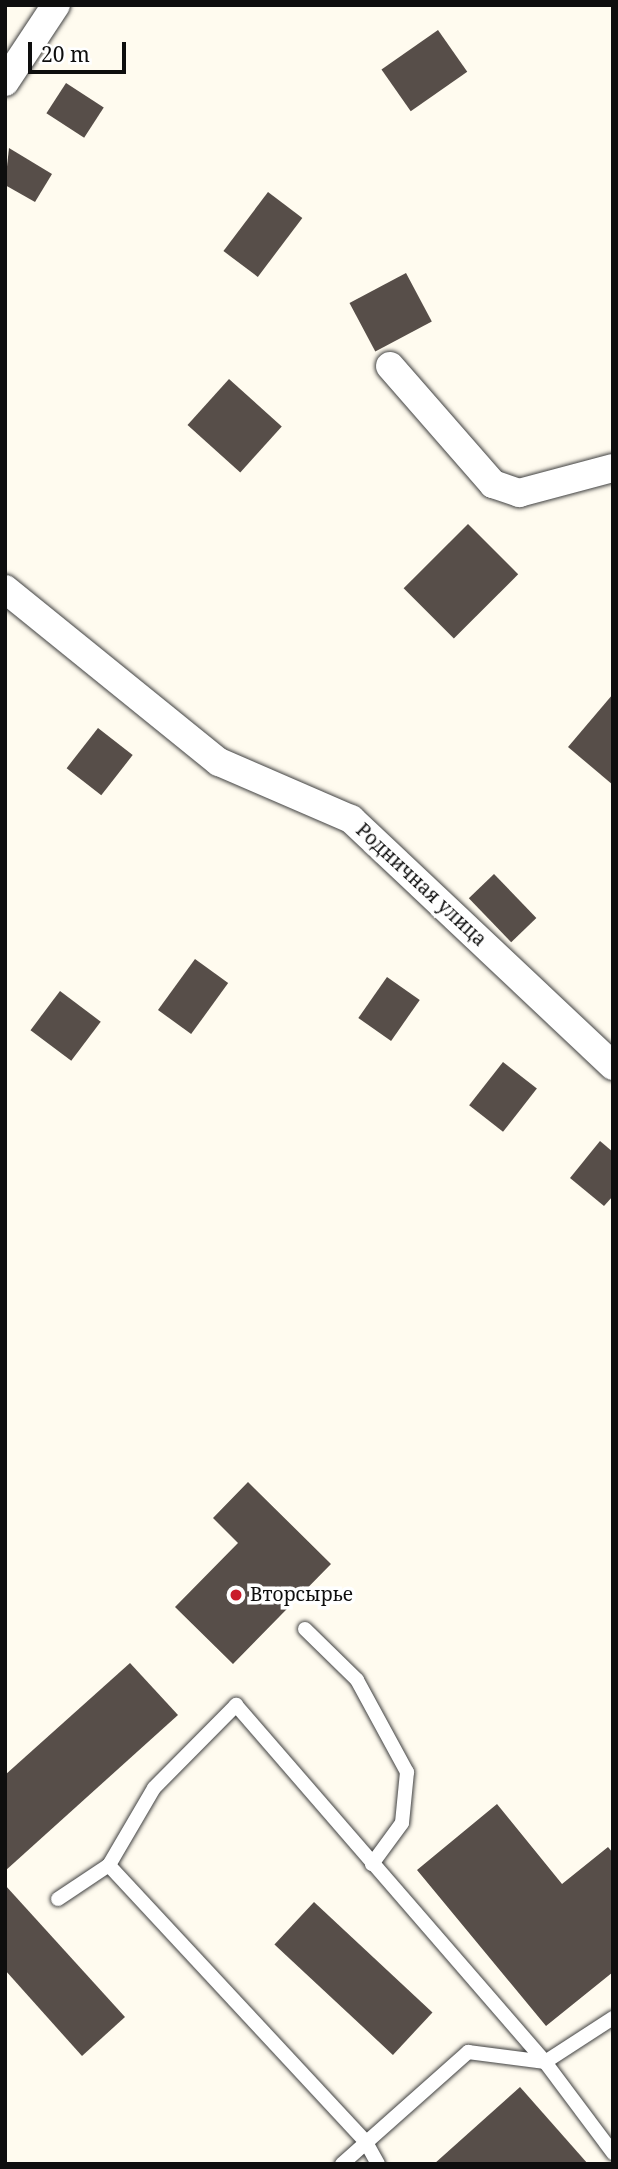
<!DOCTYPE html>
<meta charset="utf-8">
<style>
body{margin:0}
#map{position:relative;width:618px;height:2169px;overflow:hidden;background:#fffbef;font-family:"Noto Serif",serif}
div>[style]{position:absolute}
.building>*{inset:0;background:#574e49;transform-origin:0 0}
.roads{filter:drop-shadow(0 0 2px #414141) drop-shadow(0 0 2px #414141)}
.lane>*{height:14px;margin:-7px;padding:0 7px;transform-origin:7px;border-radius:7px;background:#fff}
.street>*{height:28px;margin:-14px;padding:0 14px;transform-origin:14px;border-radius:14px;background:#fff}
.dots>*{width:19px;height:19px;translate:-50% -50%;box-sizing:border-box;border:4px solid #fff;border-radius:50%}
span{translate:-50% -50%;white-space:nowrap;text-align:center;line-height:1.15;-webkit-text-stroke:7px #fff;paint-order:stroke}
.street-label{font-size:19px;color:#0e0e0e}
.poi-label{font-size:19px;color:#0e0e0e}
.left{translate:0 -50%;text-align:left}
.frame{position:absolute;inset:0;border:7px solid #0e0e0e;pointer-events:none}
.scale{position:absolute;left:28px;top:42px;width:98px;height:32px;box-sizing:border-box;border:4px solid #0e0e0e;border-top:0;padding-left:9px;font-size:21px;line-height:24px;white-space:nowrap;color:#0e0e0e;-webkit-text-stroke:5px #fff;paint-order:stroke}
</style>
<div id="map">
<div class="building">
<div style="left:438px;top:30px;width:51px;height:69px;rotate:55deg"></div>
<div style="left:66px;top:83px;width:45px;height:36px;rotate:33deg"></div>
<div style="clip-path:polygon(9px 148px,52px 174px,35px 202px,5px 185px)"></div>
<div style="left:268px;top:192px;width:43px;height:74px;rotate:37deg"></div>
<div style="left:406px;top:273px;width:55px;height:64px;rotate:62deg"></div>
<div style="left:229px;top:379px;width:71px;height:62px;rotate:42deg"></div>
<div style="left:468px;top:524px;width:71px;height:91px;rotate:45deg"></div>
<div style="clip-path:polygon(613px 694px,613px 785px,568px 747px)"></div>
<div style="left:98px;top:728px;width:44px;height:51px;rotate:38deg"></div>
<div style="left:494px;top:874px;width:61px;height:35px;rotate:46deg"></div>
<div style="left:195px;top:959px;width:41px;height:63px;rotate:36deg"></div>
<div style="left:387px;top:977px;width:40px;height:50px;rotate:35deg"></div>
<div style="left:60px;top:991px;width:51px;height:49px;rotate:37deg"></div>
<div style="left:503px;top:1062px;width:43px;height:55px;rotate:38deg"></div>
<div style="clip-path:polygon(600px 1141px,613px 1152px,613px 1196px,604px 1206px,570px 1178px)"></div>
<div style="clip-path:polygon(248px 1482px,331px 1564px,233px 1664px,175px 1607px,238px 1543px,213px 1518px)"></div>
<div style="clip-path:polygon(130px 1663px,178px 1715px,5px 1871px,5px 1775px)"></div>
<div style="clip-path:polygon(497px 1804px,562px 1884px,608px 1847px,613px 1853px,613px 1972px,546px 2026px,417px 1870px)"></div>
<div style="clip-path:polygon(5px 1885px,125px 2017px,82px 2056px,5px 1970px)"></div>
<div style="left:314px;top:1902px;width:162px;height:58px;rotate:43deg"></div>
<div style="clip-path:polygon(520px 2087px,588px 2164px,434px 2164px)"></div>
</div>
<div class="roads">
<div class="lane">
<div style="left:305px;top:1629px;width:73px;rotate:44.4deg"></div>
<div style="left:357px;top:1680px;width:105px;rotate:61.5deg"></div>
<div style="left:407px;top:1772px;width:51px;rotate:95.6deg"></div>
<div style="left:402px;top:1823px;width:51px;rotate:126.2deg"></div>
<div style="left:58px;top:1899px;width:61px;rotate:-33.7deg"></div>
<div style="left:342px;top:2164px;width:169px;rotate:-41.6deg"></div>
<div style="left:468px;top:2052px;width:78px;rotate:7.4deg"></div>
<div style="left:545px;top:2062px;width:81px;rotate:-32.9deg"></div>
<div style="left:378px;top:2164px;width:25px;rotate:-119deg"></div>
<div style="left:366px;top:2142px;width:378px;rotate:-132.9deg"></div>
<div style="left:109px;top:1865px;width:89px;rotate:-59.7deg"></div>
<div style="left:154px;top:1788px;width:117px;rotate:-45.3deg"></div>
<div style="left:236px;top:1705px;width:472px;rotate:49.1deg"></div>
<div style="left:545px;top:2062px;width:114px;rotate:53.2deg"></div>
</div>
<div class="street">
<div style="left:5px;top:82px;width:92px;rotate:-56.5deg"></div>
<div style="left:390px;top:366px;width:157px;rotate:48.9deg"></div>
<div style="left:493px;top:484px;width:28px;rotate:19deg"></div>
<div style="left:519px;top:493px;width:97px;rotate:-14.9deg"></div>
<div style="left:5px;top:589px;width:275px;rotate:39deg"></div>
<div style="left:219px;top:762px;width:144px;rotate:23.4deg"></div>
<div style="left:351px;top:819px;width:360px;rotate:43.3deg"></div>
</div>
</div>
<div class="dots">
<div style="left:236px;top:1595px;background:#c91b2a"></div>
</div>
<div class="street-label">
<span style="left:421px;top:885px;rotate:43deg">Родничная улица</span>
</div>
<div class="poi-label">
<span class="left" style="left:250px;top:1595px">Вторсырье</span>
</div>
<div class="frame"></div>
<div class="scale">20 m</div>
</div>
